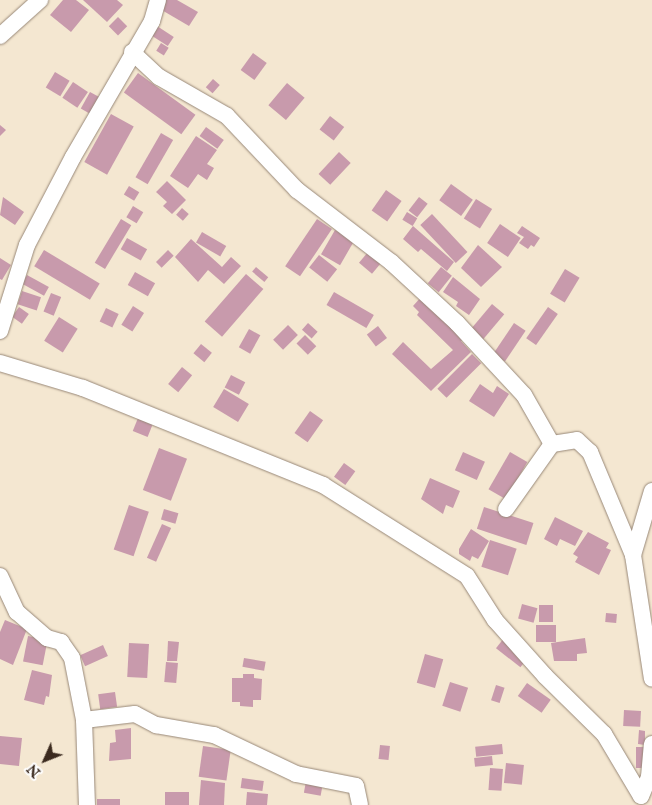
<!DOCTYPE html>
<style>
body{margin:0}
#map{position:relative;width:652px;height:805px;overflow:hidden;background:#f4e7d1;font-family:"IM FELL English",serif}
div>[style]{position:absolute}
.building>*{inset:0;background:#c89aac;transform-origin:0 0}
.roads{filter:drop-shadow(0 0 1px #988878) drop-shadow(0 0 1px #988878)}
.minor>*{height:16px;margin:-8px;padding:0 8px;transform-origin:8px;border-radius:8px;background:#fff}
span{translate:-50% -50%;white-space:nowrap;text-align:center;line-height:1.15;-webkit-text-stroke:5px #fff;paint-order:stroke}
.north{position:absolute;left:20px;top:735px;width:50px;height:50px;-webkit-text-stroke:4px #fff;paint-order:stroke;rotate:226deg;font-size:14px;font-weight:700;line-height:20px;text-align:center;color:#3b2a1e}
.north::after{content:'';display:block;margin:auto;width:18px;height:22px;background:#3b2a1e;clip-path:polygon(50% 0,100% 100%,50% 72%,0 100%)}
</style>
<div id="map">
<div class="building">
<div style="clip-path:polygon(63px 0,76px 0,89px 10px,71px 32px,50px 15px)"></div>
<div style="clip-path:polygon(83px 0,117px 0,123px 5px,107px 22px)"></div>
<div style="clip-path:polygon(165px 0,177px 0,198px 12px,189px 26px,160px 9px)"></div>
<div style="left:118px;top:17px;width:13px;height:13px;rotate:45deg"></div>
<div style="left:157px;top:26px;width:20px;height:11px;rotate:33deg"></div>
<div style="left:161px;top:43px;width:9px;height:9px;rotate:32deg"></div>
<div style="left:253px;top:53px;width:17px;height:21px;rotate:36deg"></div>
<div style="left:55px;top:72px;width:17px;height:18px;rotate:31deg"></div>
<div style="left:138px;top:73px;width:71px;height:24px;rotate:36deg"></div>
<div style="left:213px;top:79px;width:9px;height:11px;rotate:41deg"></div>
<div style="left:73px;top:82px;width:18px;height:19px;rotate:34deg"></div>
<div style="left:287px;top:83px;width:23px;height:29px;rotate:40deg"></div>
<div style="left:90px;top:92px;width:10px;height:19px;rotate:29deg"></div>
<div style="left:111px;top:114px;width:26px;height:55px;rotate:29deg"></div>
<div style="left:330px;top:116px;width:18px;height:17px;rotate:38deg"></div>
<div style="clip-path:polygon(0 125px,6px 130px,0 136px)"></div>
<div style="left:206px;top:127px;width:22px;height:11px;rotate:36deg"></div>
<div style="left:161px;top:133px;width:14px;height:51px;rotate:30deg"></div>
<div style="clip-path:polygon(196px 136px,217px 150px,207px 164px,214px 168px,207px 180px,198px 174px,188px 188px,170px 176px)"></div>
<div style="left:339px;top:152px;width:16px;height:30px;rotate:43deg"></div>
<div style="clip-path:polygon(167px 181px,186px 200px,172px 214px,163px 206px,167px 202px,156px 192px)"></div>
<div style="left:451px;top:184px;width:27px;height:20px;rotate:36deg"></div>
<div style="left:129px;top:186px;width:12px;height:10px;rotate:31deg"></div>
<div style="left:386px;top:190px;width:19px;height:25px;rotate:35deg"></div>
<div style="clip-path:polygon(3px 197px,24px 212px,15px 225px,0 215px)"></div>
<div style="left:419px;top:197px;width:11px;height:17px;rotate:38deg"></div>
<div style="left:476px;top:199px;width:19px;height:23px;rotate:32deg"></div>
<div style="left:133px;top:206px;width:12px;height:13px;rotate:31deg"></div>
<div style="left:182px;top:208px;width:9px;height:9px;rotate:41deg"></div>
<div style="left:407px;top:212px;width:12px;height:9px;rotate:31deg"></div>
<div style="left:432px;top:214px;width:52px;height:16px;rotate:47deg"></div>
<div style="left:121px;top:219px;width:12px;height:51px;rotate:31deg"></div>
<div style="left:317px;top:219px;width:18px;height:57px;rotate:34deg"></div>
<div style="left:500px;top:224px;width:25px;height:23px;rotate:34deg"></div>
<div style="clip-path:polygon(413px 226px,454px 262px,447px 271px,421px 249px,418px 252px,403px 239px)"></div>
<div style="clip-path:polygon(522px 226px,540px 238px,534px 247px,531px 245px,528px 249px,519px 243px,524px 237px,517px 233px)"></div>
<div style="left:335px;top:230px;width:22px;height:28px;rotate:30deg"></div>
<div style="left:202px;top:232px;width:28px;height:12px;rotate:30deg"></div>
<div style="left:127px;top:238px;width:23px;height:13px;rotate:29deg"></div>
<div style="clip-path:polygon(191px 239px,222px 267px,231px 257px,241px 266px,224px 284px,208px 270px,198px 282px,175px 257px)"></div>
<div style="clip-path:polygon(478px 245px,502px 267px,481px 287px,461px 268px)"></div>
<div style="left:44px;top:250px;width:65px;height:19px;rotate:31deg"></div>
<div style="left:168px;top:250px;width:8px;height:17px;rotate:45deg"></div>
<div style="left:368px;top:252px;width:17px;height:14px;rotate:40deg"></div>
<div style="left:319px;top:255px;width:23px;height:16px;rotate:38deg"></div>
<div style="clip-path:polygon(0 258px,11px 265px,2px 280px,0 279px)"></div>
<div style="left:256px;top:267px;width:16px;height:6px;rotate:40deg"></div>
<div style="left:441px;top:267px;width:14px;height:21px;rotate:39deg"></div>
<div style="left:565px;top:269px;width:17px;height:29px;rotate:31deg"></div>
<div style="left:135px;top:272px;width:23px;height:15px;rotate:29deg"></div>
<div style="left:246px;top:274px;width:23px;height:63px;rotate:41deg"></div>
<div style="left:27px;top:275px;width:25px;height:10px;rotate:29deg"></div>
<div style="clip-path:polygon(453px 277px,480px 299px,469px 315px,456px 306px,458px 302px,443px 292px)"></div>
<div style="left:22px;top:291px;width:20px;height:14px;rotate:18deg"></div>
<div style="left:334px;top:292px;width:46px;height:15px;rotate:30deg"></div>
<div style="left:51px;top:293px;width:11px;height:20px;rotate:22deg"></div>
<div style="clip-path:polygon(422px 296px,465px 338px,461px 341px,471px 352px,431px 391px,392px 354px,403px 342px,431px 369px,453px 350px,417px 315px,419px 312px,413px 306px)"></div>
<div style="left:492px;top:304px;width:16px;height:36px;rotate:40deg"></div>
<div style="left:133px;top:306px;width:13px;height:22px;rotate:32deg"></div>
<div style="left:19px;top:307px;width:12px;height:12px;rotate:35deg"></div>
<div style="left:548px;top:307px;width:12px;height:38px;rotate:35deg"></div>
<div style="left:106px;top:308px;width:14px;height:15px;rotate:25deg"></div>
<div style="left:59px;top:317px;width:22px;height:28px;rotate:32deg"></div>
<div style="left:308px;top:323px;width:13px;height:9px;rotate:42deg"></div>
<div style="left:514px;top:323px;width:14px;height:37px;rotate:34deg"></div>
<div style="left:288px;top:325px;width:14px;height:21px;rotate:45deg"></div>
<div style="left:378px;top:326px;width:15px;height:14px;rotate:53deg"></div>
<div style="left:249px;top:329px;width:13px;height:21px;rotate:29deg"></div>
<div style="left:305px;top:335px;width:16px;height:12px;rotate:45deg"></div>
<div style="left:201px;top:344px;width:14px;height:12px;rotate:39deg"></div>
<div style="left:472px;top:354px;width:13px;height:49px;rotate:45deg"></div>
<div style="left:182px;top:367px;width:13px;height:22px;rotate:39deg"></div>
<div style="left:231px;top:375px;width:16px;height:14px;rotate:27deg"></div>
<div style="clip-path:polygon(480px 384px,493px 393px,497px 386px,509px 394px,494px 417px,469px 401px)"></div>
<div style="left:224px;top:389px;width:29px;height:21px;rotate:31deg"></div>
<div style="left:310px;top:411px;width:16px;height:27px;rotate:35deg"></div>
<div style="left:138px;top:418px;width:16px;height:14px;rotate:22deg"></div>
<div style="left:159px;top:448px;width:30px;height:45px;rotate:21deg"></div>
<div style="left:463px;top:452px;width:24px;height:20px;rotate:24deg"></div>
<div style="left:510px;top:452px;width:20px;height:43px;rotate:30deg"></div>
<div style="left:344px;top:463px;width:14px;height:17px;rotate:36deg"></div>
<div style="clip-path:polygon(430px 478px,460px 491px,453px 508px,446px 505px,443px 514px,421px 499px)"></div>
<div style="left:129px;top:505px;width:21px;height:47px;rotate:19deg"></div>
<div style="left:484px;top:507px;width:52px;height:23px;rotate:18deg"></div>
<div style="left:164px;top:509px;width:15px;height:11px;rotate:16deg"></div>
<div style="clip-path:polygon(555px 517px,583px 531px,575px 546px,560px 539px,557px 546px,544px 539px)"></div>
<div style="left:162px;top:524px;width:10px;height:37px;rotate:24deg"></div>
<div style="clip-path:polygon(471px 529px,489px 541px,478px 559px,472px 556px,470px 561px,459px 554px,459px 549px)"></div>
<div style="clip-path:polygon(588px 532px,609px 543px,606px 548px,611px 550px,599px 575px,575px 562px,578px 557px,573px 554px)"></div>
<div style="left:490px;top:540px;width:28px;height:28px;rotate:18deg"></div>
<div style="left:522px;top:604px;width:16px;height:15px;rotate:15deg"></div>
<div style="left:539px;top:605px;width:14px;height:17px"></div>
<div style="left:606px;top:613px;width:11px;height:9px;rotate:5deg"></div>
<div style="clip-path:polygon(5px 620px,27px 629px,13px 665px,0 659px,0 632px)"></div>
<div style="left:536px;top:625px;width:20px;height:17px"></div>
<div style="left:28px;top:636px;width:20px;height:26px;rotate:11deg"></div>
<div style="left:504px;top:638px;width:31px;height:13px;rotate:38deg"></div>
<div style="clip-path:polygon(585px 638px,587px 653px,577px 654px,577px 661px,554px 661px,551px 643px)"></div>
<div style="clip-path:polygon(168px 641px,179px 642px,177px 661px,167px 661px)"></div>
<div style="left:129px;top:643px;width:20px;height:34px;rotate:3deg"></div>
<div style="left:103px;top:645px;width:12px;height:25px;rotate:66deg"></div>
<div style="left:425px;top:654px;width:19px;height:30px;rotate:16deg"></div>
<div style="left:244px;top:658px;width:22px;height:9px;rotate:10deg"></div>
<div style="left:166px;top:662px;width:12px;height:20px;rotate:5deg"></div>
<div style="clip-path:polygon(32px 670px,52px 675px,49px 697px,46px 696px,44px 705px,24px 700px)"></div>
<div style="clip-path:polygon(243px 674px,254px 674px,254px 678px,262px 679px,261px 700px,253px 700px,253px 707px,240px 706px,240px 702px,232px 702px,232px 678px,243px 678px)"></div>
<div style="left:450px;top:682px;width:19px;height:25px;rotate:18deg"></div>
<div style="left:527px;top:683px;width:29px;height:16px;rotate:35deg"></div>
<div style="left:496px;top:685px;width:9px;height:16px;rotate:18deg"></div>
<div style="left:115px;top:692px;width:15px;height:17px;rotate:82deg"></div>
<div style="left:624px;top:710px;width:17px;height:16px;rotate:3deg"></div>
<div style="clip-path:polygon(131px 728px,131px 759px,109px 761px,110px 743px,116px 742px,115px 730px)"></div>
<div style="clip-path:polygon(639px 730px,645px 731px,645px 745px,638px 744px)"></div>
<div style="clip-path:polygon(0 736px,22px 738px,19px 766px,0 764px)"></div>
<div style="left:502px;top:744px;width:10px;height:27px;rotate:84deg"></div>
<div style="left:380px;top:745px;width:10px;height:14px;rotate:6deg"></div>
<div style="left:203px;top:746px;width:28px;height:31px;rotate:8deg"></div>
<div style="left:636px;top:747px;width:8px;height:21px"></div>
<div style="left:492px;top:756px;width:9px;height:18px;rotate:84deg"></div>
<div style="left:506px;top:763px;width:18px;height:20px;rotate:6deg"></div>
<div style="left:490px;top:768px;width:13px;height:22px;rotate:4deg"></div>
<div style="left:242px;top:778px;width:22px;height:10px;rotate:8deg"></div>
<div style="clip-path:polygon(201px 780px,225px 783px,224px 805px,199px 805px)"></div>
<div style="left:306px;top:781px;width:17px;height:12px;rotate:10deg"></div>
<div style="left:165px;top:792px;width:24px;height:13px"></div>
<div style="clip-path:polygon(247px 792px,268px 794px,267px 805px,246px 805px)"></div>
<div style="left:97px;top:799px;width:23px;height:6px"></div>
</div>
<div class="roads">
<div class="minor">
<div style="left:0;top:36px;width:54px;rotate:-42deg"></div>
<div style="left:132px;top:52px;width:37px;rotate:43deg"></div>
<div style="left:159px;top:77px;width:78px;rotate:29.8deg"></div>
<div style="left:227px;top:116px;width:102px;rotate:46.6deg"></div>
<div style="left:297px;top:190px;width:118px;rotate:37.5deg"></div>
<div style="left:391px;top:262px;width:90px;rotate:42.7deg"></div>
<div style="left:457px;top:323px;width:98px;rotate:47.1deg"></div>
<div style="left:524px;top:395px;width:56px;rotate:60.3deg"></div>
<div style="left:0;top:331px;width:90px;rotate:-72.6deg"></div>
<div style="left:27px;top:245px;width:99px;rotate:-62.4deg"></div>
<div style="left:73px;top:157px;width:157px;rotate:-59.8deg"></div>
<div style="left:152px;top:21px;width:22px;rotate:-74deg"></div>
<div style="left:0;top:363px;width:87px;rotate:16.8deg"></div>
<div style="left:83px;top:388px;width:259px;rotate:22deg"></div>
<div style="left:323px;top:485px;width:170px;rotate:32.3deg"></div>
<div style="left:467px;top:576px;width:52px;rotate:57.5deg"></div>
<div style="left:495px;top:620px;width:75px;rotate:48.2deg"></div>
<div style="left:545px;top:676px;width:83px;rotate:44.5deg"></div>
<div style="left:604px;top:734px;width:72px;rotate:59.2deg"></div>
<div style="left:641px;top:796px;width:21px;rotate:-67deg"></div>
<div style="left:649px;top:777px;width:33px;rotate:-85deg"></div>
<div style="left:652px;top:491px;width:67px;rotate:106.5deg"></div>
<div style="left:633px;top:555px;width:125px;rotate:81.3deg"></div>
<div style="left:506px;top:509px;width:80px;rotate:-54.7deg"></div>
<div style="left:552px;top:444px;width:25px;rotate:-9deg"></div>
<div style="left:577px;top:440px;width:18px;rotate:43deg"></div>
<div style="left:590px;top:452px;width:112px;rotate:67.3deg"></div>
<div style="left:0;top:576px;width:40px;rotate:65deg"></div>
<div style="left:17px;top:612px;width:40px;rotate:41deg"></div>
<div style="left:47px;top:638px;width:15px;rotate:16deg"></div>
<div style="left:61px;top:642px;width:19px;rotate:55deg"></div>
<div style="left:72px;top:658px;width:63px;rotate:79deg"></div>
<div style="left:84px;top:720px;width:85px;rotate:88deg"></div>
<div style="left:84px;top:720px;width:51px;rotate:-6.7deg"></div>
<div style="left:135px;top:714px;width:24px;rotate:28deg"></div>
<div style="left:156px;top:725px;width:59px;rotate:9.8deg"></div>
<div style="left:214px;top:735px;width:91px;rotate:25.4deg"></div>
<div style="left:296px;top:774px;width:61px;rotate:11.3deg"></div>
<div style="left:356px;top:786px;width:19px;rotate:78deg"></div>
</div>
</div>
<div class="north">N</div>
</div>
